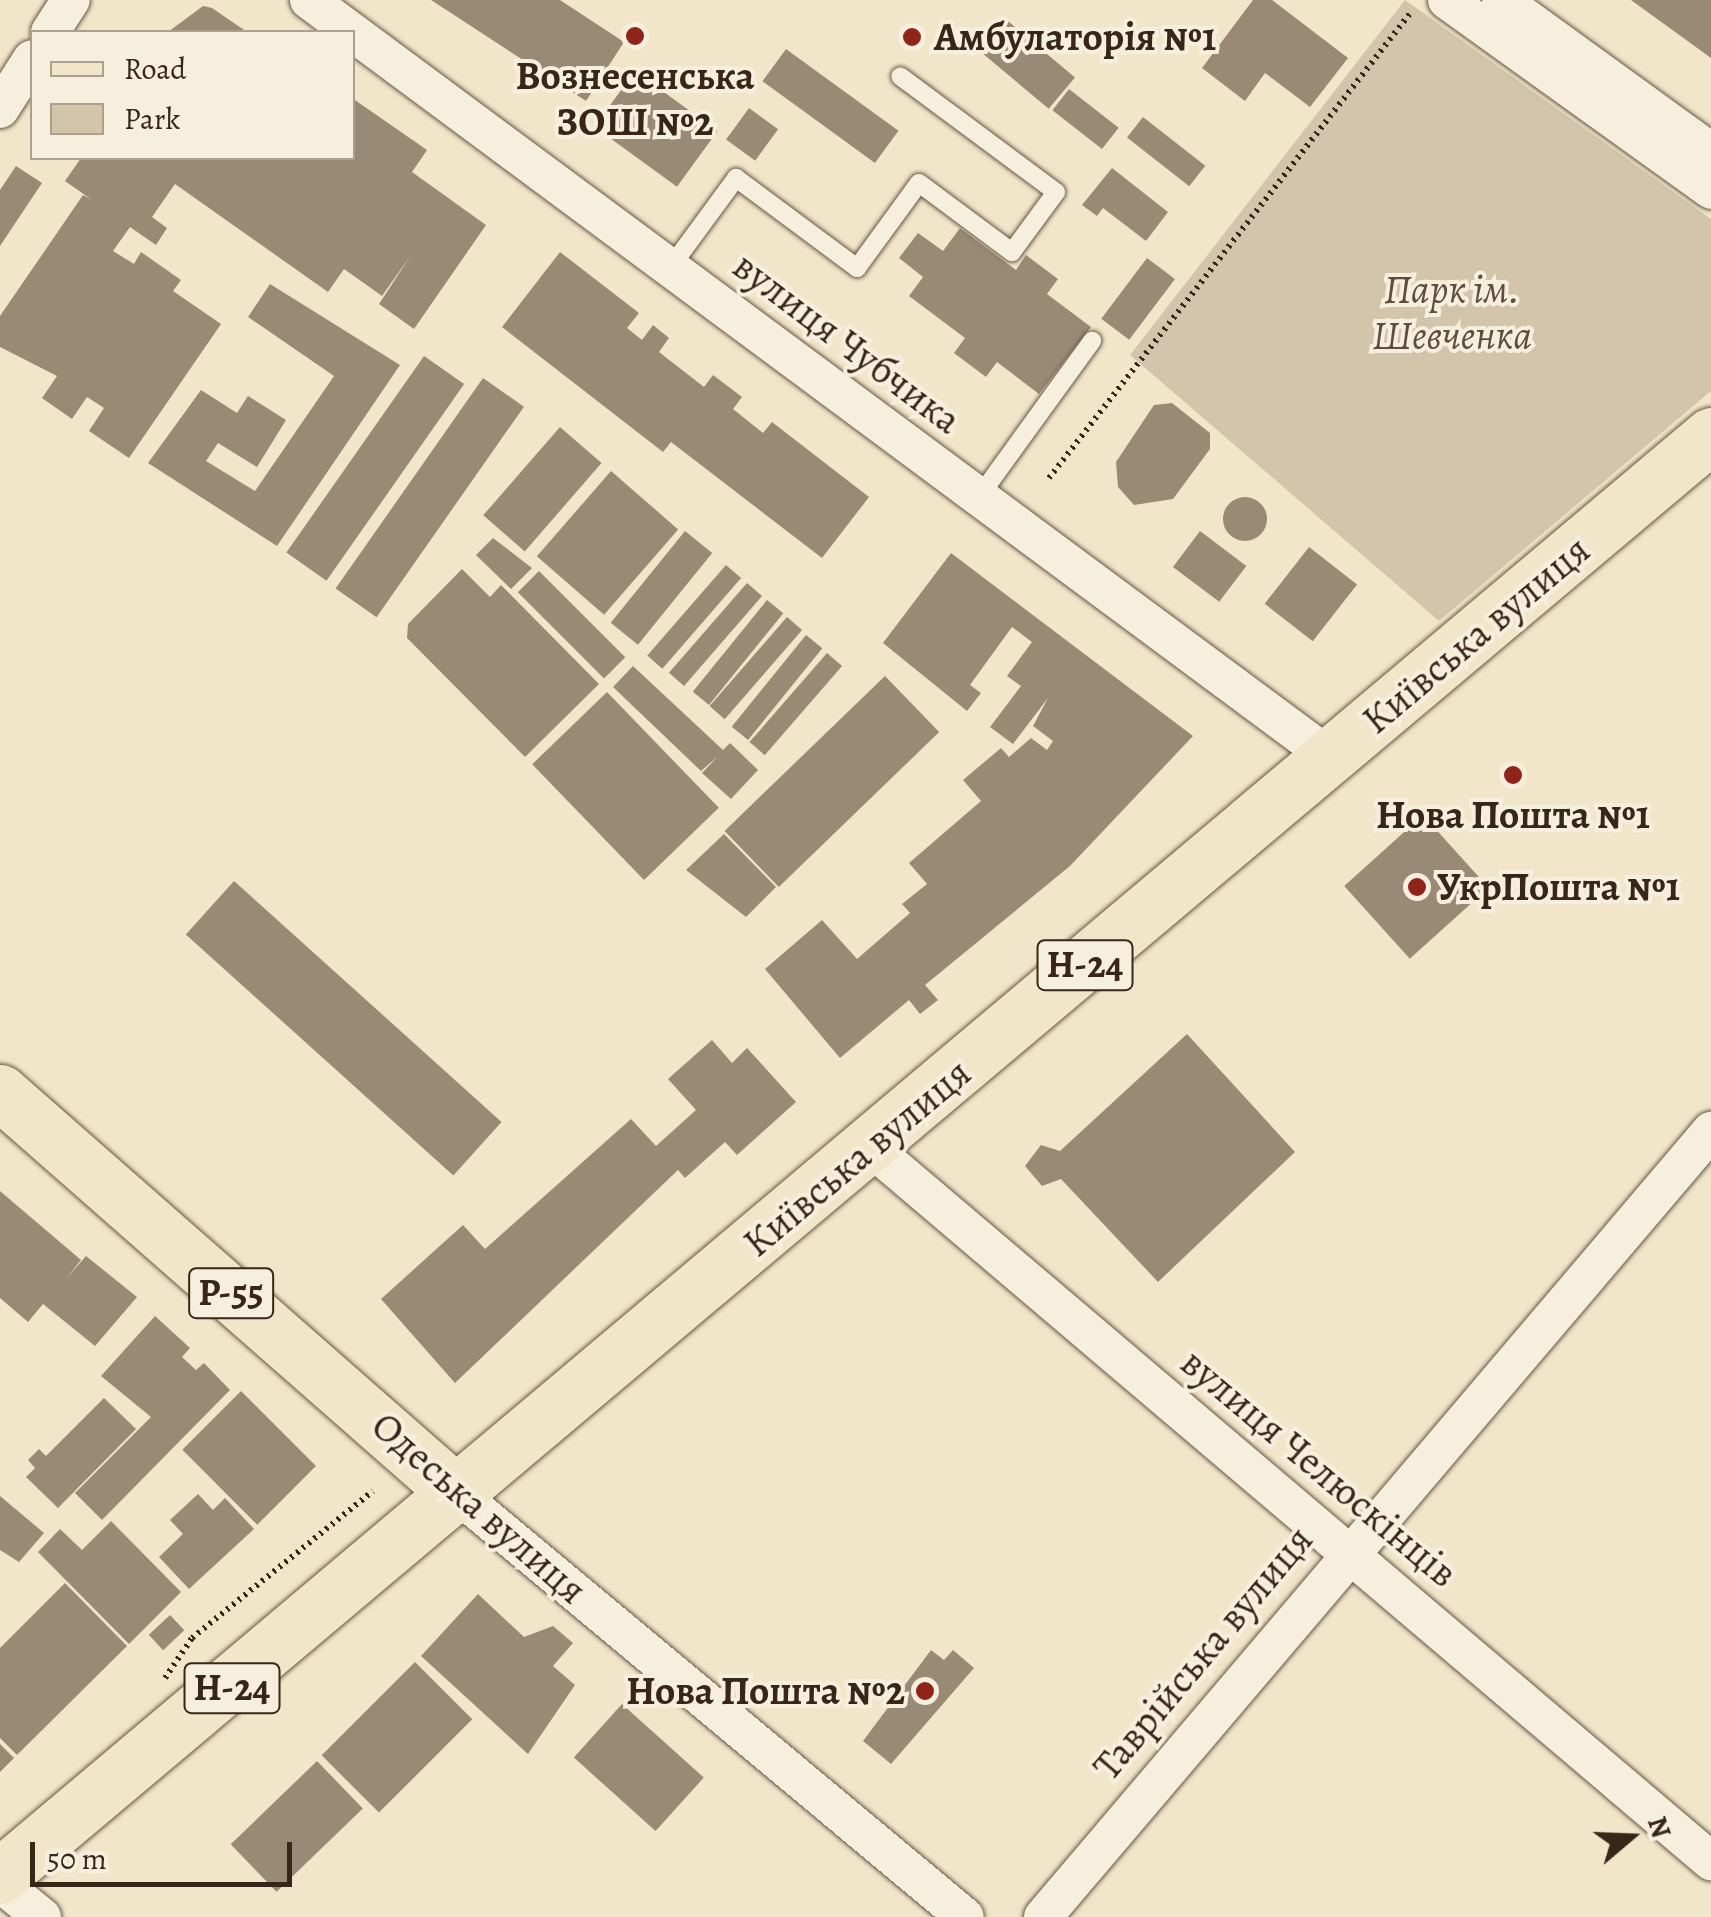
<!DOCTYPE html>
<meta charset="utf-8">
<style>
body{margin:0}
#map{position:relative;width:1711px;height:1917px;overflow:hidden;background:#f2e6ca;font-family:Alegreya,serif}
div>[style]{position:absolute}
.green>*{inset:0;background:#d2c5ac}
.building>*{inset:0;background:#998a75;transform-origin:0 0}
.round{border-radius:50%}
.path>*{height:6px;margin-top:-3px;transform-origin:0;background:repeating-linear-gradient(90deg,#382618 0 2.5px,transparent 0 7.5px)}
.roads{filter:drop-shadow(0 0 2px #665644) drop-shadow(0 0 2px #665644)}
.lane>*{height:18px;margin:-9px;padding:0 9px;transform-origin:9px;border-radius:9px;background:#f7efdd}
.street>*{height:38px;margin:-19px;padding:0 19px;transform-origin:19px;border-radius:19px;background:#f7efdd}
.primary>*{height:55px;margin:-27.5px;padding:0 27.5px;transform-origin:27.5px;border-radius:27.5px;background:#f2e6ca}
.dots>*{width:28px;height:28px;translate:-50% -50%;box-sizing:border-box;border:5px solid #f7efdd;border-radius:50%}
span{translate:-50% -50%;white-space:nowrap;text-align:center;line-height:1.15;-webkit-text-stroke:8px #f7efdd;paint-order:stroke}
.shield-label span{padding:2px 8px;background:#f7efdd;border:2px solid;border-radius:8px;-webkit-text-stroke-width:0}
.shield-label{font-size:38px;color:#382618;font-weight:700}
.poi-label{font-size:40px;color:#382618;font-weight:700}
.left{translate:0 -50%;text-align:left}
.right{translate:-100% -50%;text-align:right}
.park-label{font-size:40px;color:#5e4e3d;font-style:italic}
.street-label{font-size:40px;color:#382618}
.legend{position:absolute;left:30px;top:30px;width:325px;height:130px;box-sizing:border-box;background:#f7efdd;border:2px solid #ab9f8e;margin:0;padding:12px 18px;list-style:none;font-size:30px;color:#382618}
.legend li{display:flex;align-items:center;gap:20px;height:50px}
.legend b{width:50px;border:2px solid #ab9f8e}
.north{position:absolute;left:1581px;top:1787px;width:100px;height:100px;-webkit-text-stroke:8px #f7efdd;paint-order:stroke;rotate:71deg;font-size:28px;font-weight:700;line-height:40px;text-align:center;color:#382618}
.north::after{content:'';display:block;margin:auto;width:35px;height:45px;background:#382618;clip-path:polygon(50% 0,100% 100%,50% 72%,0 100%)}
.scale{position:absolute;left:30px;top:1842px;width:262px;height:45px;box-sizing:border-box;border:5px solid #382618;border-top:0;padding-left:12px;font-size:30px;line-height:35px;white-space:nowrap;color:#382618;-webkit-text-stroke:8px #f7efdd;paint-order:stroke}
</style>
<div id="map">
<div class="green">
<div style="clip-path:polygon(1405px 0,1711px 219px,1711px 391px,1439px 621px,1130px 355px)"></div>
</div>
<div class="building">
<div style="clip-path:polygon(431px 0,560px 0,624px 42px,586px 101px)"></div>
<div style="clip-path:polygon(1253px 0,1272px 0,1348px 58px,1310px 107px,1265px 73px,1245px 101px,1202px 68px)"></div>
<div style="clip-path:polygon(1631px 0,1711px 0,1711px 58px)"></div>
<div style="clip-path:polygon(203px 6px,212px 8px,247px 32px,168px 32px)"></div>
<div style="left:1003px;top:17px;width:94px;height:41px;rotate:40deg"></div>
<div style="left:786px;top:49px;width:139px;height:40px;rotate:36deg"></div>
<div style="left:635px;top:71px;width:102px;height:69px;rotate:36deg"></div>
<div style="left:1069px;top:89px;width:63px;height:27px;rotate:38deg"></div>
<div style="clip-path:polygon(352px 98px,427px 150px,412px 172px,486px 225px,414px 329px,379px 304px,411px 255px,382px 296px,344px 269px,328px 292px,175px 184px,152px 217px,167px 228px,156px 245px,130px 227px,113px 251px,134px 264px,141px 252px,181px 280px,173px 291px,221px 324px,129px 458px,89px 431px,104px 408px,87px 397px,72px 419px,42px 398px,57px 376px,0 347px,0 316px,83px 195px,92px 200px,65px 181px,81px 158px,352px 158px)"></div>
<div style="left:749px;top:108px;width:36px;height:39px;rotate:36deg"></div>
<div style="left:1143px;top:117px;width:79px;height:26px;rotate:38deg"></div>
<div style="clip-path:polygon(16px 166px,42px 183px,0 246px,0 190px)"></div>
<div style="clip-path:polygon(1112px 168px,1168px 212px,1146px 241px,1103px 208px,1097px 216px,1082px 205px)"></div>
<div style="clip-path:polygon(960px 228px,1016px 270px,1026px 255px,1058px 279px,1047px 294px,1091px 327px,1039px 394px,997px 362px,986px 377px,954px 353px,965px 338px,909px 296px,923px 277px,899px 258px,918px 233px,943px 251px)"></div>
<div style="clip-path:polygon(560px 252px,639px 313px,627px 328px,642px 340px,653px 325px,669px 338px,659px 352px,704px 387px,713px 375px,742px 397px,733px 409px,763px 433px,772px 422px,869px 497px,822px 558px,671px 442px,663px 452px,502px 327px)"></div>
<div style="left:1147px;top:258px;width:35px;height:76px;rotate:37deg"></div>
<div style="clip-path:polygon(270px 284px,400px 365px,277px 546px,148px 463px,201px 390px,237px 413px,248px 396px,286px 420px,257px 467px,218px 443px,206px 461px,255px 491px,334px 376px,248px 317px)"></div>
<div style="left:424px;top:356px;width:49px;height:240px;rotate:35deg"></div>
<div style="left:483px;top:378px;width:50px;height:257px;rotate:35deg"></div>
<div style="clip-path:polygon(1172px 403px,1210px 433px,1210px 449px,1173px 499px,1134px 505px,1118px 487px,1116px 462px,1154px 405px)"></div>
<div style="left:560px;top:427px;width:55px;height:117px;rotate:41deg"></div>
<div style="left:611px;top:471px;width:89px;height:113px;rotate:41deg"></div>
<div class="round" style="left:1223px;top:497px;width:44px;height:44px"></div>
<div style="left:685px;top:531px;width:35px;height:118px;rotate:39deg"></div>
<div style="left:1200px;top:531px;width:58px;height:45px;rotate:37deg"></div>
<div style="clip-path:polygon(493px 538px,532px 568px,511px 589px,476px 555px)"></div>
<div style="left:1309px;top:547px;width:61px;height:72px;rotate:38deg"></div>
<div style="clip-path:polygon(951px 553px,1193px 736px,1070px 866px,925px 985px,938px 1000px,920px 1014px,909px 1000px,840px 1058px,765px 969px,822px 920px,857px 959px,910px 913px,902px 904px,927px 884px,909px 863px,981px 801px,963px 780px,1001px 748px,1009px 757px,1031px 738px,1047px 750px,1053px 741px,1033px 726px,1048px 698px,1013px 744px,990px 727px,1021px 686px,1007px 676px,1032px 642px,1012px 627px,970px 685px,981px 693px,967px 711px,883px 643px)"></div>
<div style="left:726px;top:565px;width:20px;height:120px;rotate:41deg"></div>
<div style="clip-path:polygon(462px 569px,490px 597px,501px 585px,599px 684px,525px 757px,407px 638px,408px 624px)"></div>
<div style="left:539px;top:571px;width:122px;height:30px;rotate:45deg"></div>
<div style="left:747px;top:583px;width:20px;height:119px;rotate:41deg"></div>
<div style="left:767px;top:600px;width:21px;height:118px;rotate:39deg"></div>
<div style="left:787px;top:617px;width:20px;height:118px;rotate:41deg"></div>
<div style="left:806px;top:635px;width:21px;height:118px;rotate:39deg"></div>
<div style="left:827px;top:653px;width:20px;height:118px;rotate:41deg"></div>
<div style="clip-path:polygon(633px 666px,723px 750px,730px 743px,758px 770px,731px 799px,702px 773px,717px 757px,701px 771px,613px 687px)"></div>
<div style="left:885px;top:676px;width:78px;height:223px;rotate:46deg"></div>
<div style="left:607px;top:692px;width:161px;height:104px;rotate:46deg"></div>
<div style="left:1423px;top:815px;width:98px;height:106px;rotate:48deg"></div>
<div style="clip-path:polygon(724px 834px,776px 887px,746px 917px,686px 870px)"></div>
<div style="left:234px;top:881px;width:360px;height:72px;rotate:42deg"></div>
<div style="clip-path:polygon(1187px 1034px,1295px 1152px,1158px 1282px,1061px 1179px,1042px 1186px,1025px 1166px,1041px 1145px,1060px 1151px)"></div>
<div style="clip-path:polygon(712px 1040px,732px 1063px,747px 1048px,796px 1102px,737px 1155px,725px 1142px,685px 1178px,678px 1170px,455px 1383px,381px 1299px,463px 1225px,485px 1249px,631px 1119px,656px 1146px,696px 1110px,668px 1079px)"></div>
<div style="clip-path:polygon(0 1191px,81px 1260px,66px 1279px,86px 1256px,137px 1297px,95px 1346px,43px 1304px,28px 1322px,0 1298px)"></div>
<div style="clip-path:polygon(155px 1316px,190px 1348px,182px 1357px,196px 1370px,204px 1363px,230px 1390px,102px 1520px,75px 1493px,151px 1417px,101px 1376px)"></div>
<div style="left:241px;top:1391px;width:106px;height:83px;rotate:45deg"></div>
<div style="clip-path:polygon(104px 1398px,136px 1429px,58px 1508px,26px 1477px,35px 1468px,28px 1460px,39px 1449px,46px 1456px)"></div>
<div style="clip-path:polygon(198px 1494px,213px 1510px,225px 1498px,254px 1529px,189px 1589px,159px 1557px,183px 1534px,170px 1520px)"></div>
<div style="clip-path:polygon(0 1496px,44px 1533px,19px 1562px,0 1550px)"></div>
<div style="clip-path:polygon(111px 1521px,181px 1592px,129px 1644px,38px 1552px,60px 1529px,82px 1550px)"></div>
<div style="clip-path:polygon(65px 1583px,127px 1646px,17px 1755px,0 1738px,0 1648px)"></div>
<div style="clip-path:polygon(478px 1594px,524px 1637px,553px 1626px,573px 1643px,553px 1666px,575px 1685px,528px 1754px,421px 1656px)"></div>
<div style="left:170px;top:1615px;width:21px;height:29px;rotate:47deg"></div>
<div style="clip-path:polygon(931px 1650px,944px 1660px,953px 1650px,974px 1668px,891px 1764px,863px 1741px)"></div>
<div style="left:415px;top:1662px;width:81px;height:132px;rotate:45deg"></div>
<div style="left:622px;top:1704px;width:110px;height:72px;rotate:42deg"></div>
<div style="clip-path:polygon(0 1744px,14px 1758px,0 1772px)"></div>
<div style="left:317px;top:1761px;width:66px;height:120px;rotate:46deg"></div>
</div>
<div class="path">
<div style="left:1049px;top:478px;width:590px;rotate:-52.16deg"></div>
<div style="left:165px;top:1678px;width:48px;rotate:-56deg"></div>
<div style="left:192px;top:1638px;width:233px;rotate:-39.1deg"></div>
</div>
<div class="roads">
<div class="lane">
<div style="left:670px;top:268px;width:112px;rotate:-53.7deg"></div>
<div style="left:736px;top:178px;width:151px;rotate:36.6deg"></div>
<div style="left:857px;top:268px;width:105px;rotate:-53.9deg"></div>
<div style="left:919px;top:183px;width:116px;rotate:36.6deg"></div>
<div style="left:1012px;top:252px;width:74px;rotate:-53.7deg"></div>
<div style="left:1056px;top:192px;width:194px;rotate:-143.4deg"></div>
<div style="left:979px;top:497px;width:193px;rotate:-54.1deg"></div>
</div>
<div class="street">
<div style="left:309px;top:0;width:1272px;rotate:36.56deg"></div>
<div style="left:1447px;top:0;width:325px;rotate:35.7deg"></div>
<div style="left:1501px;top:0;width:259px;rotate:35.9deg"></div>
<div style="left:50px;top:32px;width:38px;rotate:-57deg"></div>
<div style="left:0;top:109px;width:59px;rotate:-57.4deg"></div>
<div style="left:869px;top:1146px;width:1105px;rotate:40.34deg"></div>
<div style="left:460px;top:1496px;width:657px;rotate:39.82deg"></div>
<div style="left:0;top:1883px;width:54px;rotate:39deg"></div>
<div style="left:1043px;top:1917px;width:1032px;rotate:-49.64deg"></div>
</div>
<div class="primary">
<div style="left:0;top:1092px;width:612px;rotate:41.29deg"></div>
<div style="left:0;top:1876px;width:2237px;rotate:-40.1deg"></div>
</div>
</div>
<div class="dots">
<div style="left:635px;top:36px;background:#8f2418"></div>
<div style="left:912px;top:37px;background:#8f2418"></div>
<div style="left:1513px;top:775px;background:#8f2418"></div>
<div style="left:1417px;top:887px;background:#8f2418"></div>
<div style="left:925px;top:1691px;background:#8f2418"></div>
</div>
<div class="shield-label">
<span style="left:1085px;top:965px">Н-24</span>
<span style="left:231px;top:1293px">Р-55</span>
<span style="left:232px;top:1688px">Н-24</span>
</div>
<div class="poi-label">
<span class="left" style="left:934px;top:37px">Амбулаторія №1</span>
<span style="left:635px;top:99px">Вознесенська<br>ЗОШ №2</span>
<span style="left:1513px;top:815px">Нова Пошта №1</span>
<span class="left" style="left:1437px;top:887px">УкрПошта №1</span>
<span class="right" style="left:905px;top:1691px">Нова Пошта №2</span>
</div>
<div class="park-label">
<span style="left:1452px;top:313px">Парк ім.<br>Шевченка</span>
</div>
<div class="street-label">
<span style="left:847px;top:343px;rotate:37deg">вулиця Чубчика</span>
<span style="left:1476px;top:635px;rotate:-40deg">Київська вулиця</span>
<span style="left:857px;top:1158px;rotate:-40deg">Київська вулиця</span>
<span style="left:1319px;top:1468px;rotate:40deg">вулиця Челюскінців</span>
<span style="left:479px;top:1508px;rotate:41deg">Одеська вулиця</span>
<span style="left:1203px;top:1653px;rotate:-50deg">Таврійська вулиця</span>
</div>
<ul class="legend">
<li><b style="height:12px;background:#f2e6ca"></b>Road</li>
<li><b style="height:28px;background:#d2c5ac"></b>Park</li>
</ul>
<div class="north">N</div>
<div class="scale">50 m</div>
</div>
